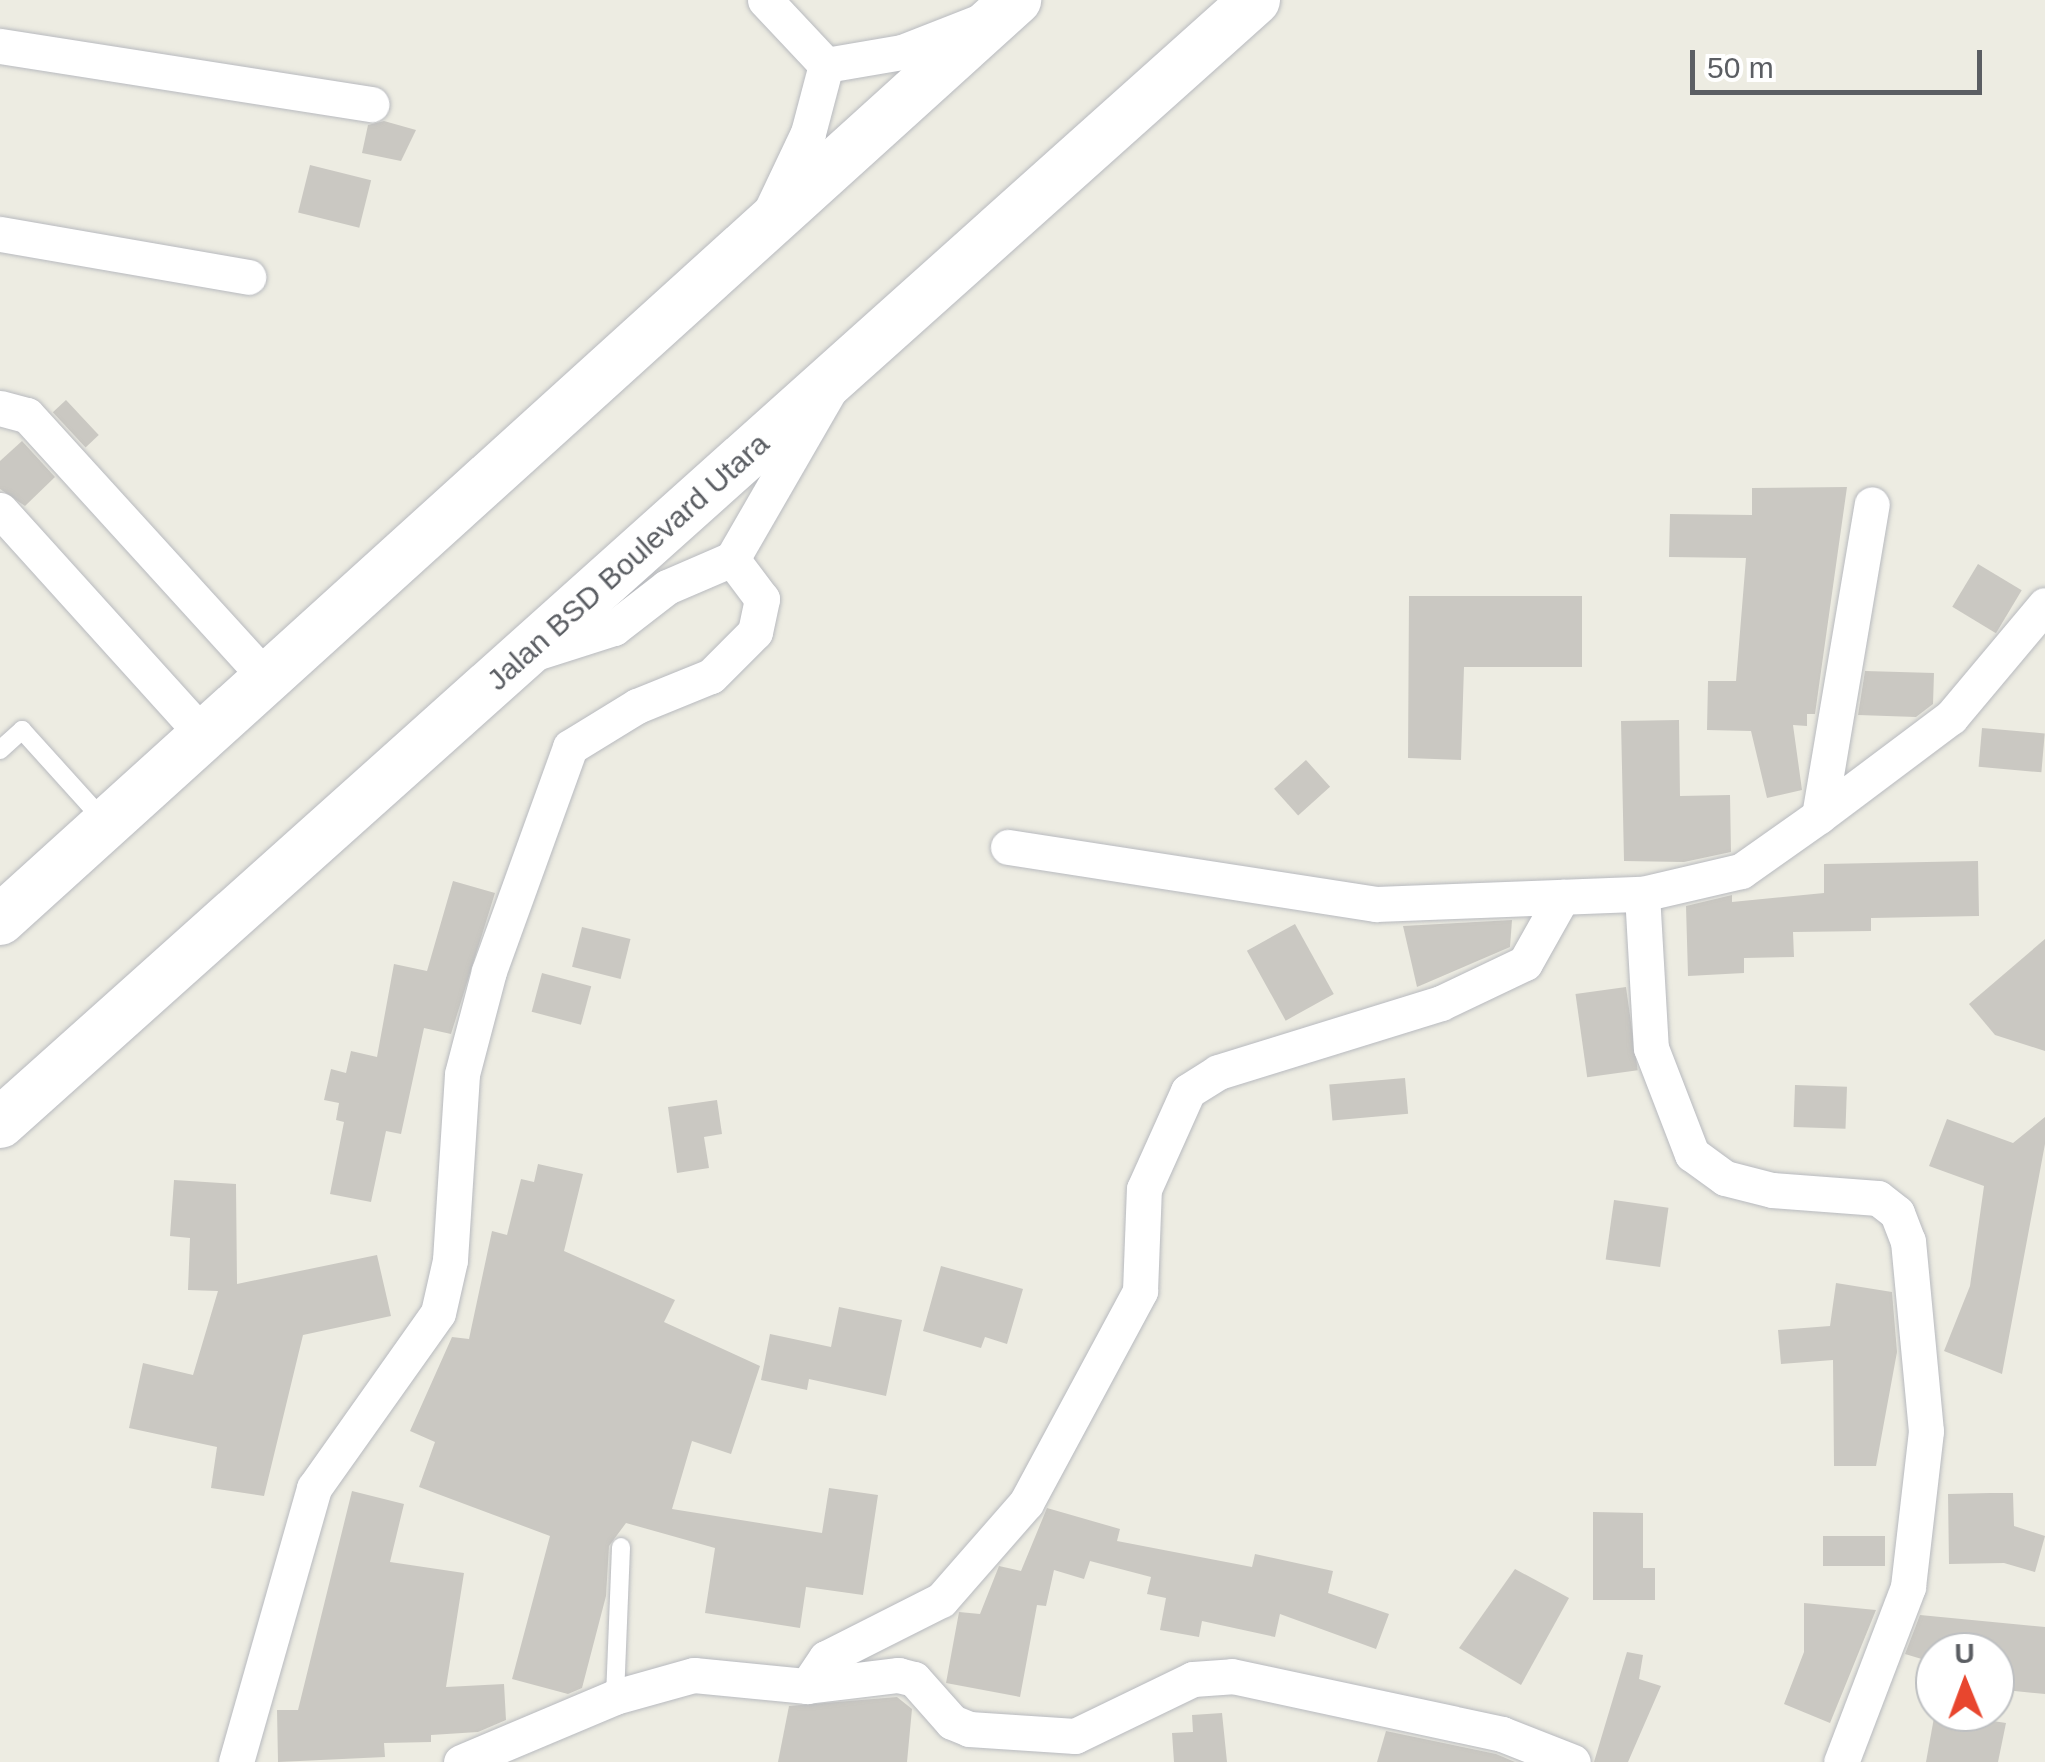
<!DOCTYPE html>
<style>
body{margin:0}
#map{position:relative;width:2045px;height:1762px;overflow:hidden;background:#edece2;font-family:Helvetica,sans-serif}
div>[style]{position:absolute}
.building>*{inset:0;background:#cac8c2;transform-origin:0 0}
.roads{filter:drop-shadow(0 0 2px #b8babf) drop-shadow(0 0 2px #b8babf)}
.lane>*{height:18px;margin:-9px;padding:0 9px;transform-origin:9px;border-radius:9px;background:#fff}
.street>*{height:35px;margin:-17.5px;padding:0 17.5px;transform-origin:17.5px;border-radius:17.5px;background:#fff}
.secondary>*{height:50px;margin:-25px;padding:0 25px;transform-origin:25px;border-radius:25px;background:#fff}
span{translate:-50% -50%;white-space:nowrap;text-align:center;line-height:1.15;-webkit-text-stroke:8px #fff;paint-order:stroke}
.street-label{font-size:30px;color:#5b5e63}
.north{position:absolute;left:1915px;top:1632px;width:100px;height:100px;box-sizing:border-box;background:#fff;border:2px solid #bdbfc1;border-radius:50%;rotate:359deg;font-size:28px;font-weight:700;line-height:40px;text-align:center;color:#5b5e63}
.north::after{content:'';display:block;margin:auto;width:35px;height:45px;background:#e8462e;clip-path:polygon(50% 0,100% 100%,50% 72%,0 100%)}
.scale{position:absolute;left:1690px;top:50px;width:292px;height:45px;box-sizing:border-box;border:5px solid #5b5e63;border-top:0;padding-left:12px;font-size:30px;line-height:35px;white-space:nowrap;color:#5b5e63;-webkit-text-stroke:8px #fff;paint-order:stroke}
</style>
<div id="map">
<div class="building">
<div style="clip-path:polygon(384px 121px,416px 130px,401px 161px,362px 153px,368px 125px)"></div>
<div style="left:310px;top:165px;width:63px;height:49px;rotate:14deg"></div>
<div style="left:66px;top:400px;width:48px;height:18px;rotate:47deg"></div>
<div style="clip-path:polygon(22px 441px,55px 477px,25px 506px,0 489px,0 461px)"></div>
<div style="clip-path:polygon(1847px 487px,1815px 714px,1807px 714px,1807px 726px,1793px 725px,1802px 790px,1767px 798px,1751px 731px,1707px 730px,1708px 681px,1736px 681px,1746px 558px,1669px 557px,1670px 514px,1752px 515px,1752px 488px)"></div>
<div style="left:1978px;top:564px;width:51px;height:50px;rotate:31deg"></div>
<div style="clip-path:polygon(1409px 596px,1582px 596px,1582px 667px,1464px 667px,1461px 760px,1408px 758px)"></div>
<div style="clip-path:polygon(1865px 671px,1934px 673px,1933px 704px,1916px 717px,1858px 715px)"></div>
<div style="clip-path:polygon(1679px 720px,1680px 796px,1730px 795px,1731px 852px,1684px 862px,1624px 861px,1621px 721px)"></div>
<div style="left:1982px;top:728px;width:63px;height:39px;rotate:5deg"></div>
<div style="left:1306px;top:760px;width:36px;height:43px;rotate:48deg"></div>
<div style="clip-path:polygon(1978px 861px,1979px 916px,1871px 918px,1871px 931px,1793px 932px,1794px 957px,1744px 958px,1744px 973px,1688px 976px,1686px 906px,1732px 895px,1732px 902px,1824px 893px,1824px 864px)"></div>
<div style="clip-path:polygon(453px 881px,495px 893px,451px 1034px,424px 1028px,401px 1134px,386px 1131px,371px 1202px,330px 1194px,344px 1122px,336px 1120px,339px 1103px,324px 1100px,331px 1069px,346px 1073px,351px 1051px,377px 1057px,394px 964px,427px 971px)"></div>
<div style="clip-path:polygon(1512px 920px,1510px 947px,1417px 987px,1403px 926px)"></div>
<div style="left:1295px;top:924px;width:80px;height:55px;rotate:61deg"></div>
<div style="left:582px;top:927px;width:50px;height:41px;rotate:14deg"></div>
<div style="clip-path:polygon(2045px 939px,2045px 1051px,1995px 1035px,1969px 1004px)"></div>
<div style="left:542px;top:973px;width:51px;height:40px;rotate:15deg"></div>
<div style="left:1626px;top:987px;width:84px;height:51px;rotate:82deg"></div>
<div style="left:1405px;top:1078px;width:36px;height:76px;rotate:85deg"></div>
<div style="left:1795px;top:1085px;width:52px;height:42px;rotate:2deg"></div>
<div style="clip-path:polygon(717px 1100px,722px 1134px,704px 1137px,709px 1168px,677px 1173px,668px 1107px)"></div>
<div style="clip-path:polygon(2045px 1117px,2045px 1144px,2002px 1374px,1944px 1351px,1970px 1286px,1984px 1186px,1929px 1166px,1947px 1119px,2013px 1143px)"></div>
<div style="clip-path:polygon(538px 1164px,583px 1174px,564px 1251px,675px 1300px,664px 1322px,760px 1366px,731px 1454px,692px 1441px,672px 1509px,822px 1533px,829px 1488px,878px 1495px,863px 1595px,806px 1587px,800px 1628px,705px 1613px,715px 1548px,626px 1523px,609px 1546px,606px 1596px,582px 1688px,568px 1694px,512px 1679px,550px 1536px,419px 1487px,435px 1442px,410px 1431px,452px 1337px,469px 1339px,492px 1231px,507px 1235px,521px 1179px,534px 1182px)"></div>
<div style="clip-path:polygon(174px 1180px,236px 1184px,237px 1284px,377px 1255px,391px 1316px,303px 1335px,264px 1496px,211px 1488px,217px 1447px,129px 1428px,143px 1363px,193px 1375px,218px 1291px,188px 1290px,190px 1238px,170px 1236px)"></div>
<div style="left:1614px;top:1200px;width:55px;height:60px;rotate:8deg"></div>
<div style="clip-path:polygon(941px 1266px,1023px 1289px,1007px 1344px,985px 1337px,981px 1348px,923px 1331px)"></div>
<div style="clip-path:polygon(1836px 1283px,1892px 1292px,1897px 1352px,1876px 1466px,1834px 1466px,1833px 1360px,1781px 1364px,1778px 1330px,1830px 1326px)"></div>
<div style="clip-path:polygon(839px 1307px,902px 1320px,886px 1396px,809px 1379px,807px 1390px,761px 1380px,770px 1334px,831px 1347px)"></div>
<div style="clip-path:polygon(352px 1491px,404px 1504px,390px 1562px,464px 1573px,446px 1687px,504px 1684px,506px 1720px,478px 1732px,431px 1735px,431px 1742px,384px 1743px,385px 1757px,278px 1762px,277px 1710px,298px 1710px)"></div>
<div style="clip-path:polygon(1990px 1493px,2013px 1493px,2014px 1526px,2045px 1536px,2035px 1572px,2004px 1563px,1949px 1564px,1948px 1494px)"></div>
<div style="clip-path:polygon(1047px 1508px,1120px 1529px,1117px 1541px,1252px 1567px,1255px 1554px,1333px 1571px,1328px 1593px,1389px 1614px,1376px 1649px,1280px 1614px,1275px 1637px,1202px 1621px,1199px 1637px,1160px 1630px,1166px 1598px,1147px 1594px,1151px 1577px,1090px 1561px,1084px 1579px,1054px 1570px,1046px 1606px,1037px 1605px,1020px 1697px,946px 1683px,959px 1612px,980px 1614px,999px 1566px,1021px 1571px)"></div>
<div style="clip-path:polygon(1593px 1512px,1643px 1513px,1643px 1568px,1655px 1568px,1655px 1600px,1593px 1600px)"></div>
<div style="left:1823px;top:1536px;width:62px;height:30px"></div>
<div style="clip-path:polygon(1515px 1569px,1569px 1598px,1521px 1685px,1459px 1648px)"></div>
<div style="clip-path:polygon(1804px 1603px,1876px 1610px,1830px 1723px,1784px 1704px,1804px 1652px)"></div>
<div style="clip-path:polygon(1920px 1615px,2045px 1627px,2045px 1694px,1995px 1689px,1995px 1652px,1935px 1652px,1935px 1663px,1905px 1654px)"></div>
<div style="clip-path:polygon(1627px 1652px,1643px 1655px,1639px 1679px,1661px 1686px,1628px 1762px,1594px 1762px)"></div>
<div style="clip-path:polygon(897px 1697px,912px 1709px,907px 1762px,778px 1762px,789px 1706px)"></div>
<div style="clip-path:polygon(1935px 1712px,2006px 1723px,1998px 1762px,1926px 1762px)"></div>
<div style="clip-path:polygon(1222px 1713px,1227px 1762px,1174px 1762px,1172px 1733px,1193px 1732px,1192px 1715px)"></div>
<div style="clip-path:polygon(1386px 1731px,1496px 1754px,1515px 1762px,1377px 1762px)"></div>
</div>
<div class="roads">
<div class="lane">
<div style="left:0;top:750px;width:30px;rotate:-42deg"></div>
<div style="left:22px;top:730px;width:125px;rotate:47.9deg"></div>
<div style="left:615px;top:1697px;width:150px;rotate:-87.7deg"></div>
</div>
<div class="street">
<div style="left:765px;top:0;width:89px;rotate:46.8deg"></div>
<div style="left:0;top:46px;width:376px;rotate:8.9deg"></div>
<div style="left:769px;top:215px;width:91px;rotate:-64.6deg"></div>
<div style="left:808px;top:133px;width:70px;rotate:-75.2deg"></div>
<div style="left:826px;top:65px;width:77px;rotate:-9.7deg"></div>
<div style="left:902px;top:52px;width:85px;rotate:-21.4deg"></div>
<div style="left:0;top:234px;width:252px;rotate:9.8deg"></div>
<div style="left:0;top:408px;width:28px;rotate:15deg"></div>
<div style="left:27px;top:415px;width:355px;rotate:47.7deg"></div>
<div style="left:0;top:510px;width:303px;rotate:47.9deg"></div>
<div style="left:535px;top:653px;width:83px;rotate:-17.6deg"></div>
<div style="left:614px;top:628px;width:67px;rotate:-37.7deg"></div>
<div style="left:667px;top:587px;width:71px;rotate:-23.3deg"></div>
<div style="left:732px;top:559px;width:192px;rotate:-60deg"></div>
<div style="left:1819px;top:816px;width:316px;rotate:-80.4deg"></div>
<div style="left:1008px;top:847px;width:372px;rotate:8.8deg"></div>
<div style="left:1376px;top:904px;width:266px;rotate:-2.2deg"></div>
<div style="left:1642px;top:894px;width:102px;rotate:-13.1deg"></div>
<div style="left:1741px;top:871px;width:95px;rotate:-35.2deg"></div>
<div style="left:1819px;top:816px;width:165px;rotate:-36.9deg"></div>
<div style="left:1951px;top:717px;width:146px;rotate:-50deg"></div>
<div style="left:1642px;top:894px;width:154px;rotate:86.7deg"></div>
<div style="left:1651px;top:1048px;width:114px;rotate:68.9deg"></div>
<div style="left:1692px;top:1154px;width:41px;rotate:36deg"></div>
<div style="left:1725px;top:1178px;width:49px;rotate:14.3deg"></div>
<div style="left:1772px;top:1190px;width:106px;rotate:4.3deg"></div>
<div style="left:1878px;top:1198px;width:24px;rotate:38deg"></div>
<div style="left:1897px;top:1213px;width:30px;rotate:69deg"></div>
<div style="left:1908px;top:1241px;width:191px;rotate:84.6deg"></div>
<div style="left:1926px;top:1431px;width:157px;rotate:96.6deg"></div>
<div style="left:1908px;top:1587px;width:187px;rotate:110.9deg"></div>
<div style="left:807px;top:1686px;width:34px;rotate:-56deg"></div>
<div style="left:826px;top:1658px;width:129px;rotate:-26.8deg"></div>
<div style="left:941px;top:1600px;width:129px;rotate:-48.8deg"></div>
<div style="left:1026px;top:1503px;width:241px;rotate:-61.7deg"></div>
<div style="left:1140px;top:1291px;width:102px;rotate:-87.8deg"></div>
<div style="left:1144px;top:1189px;width:107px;rotate:-65.8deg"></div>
<div style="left:1188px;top:1091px;width:36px;rotate:-32deg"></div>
<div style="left:1218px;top:1072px;width:233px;rotate:-17.2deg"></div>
<div style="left:1441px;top:1003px;width:93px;rotate:-25.5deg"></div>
<div style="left:1525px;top:963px;width:76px;rotate:-60.7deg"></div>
<div style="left:236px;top:1762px;width:285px;rotate:-74.1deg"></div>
<div style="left:314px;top:1488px;width:214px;rotate:-54.7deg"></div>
<div style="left:438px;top:1313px;width:54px;rotate:-77.2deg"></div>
<div style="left:450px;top:1260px;width:186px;rotate:-86.3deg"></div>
<div style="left:462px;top:1074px;width:106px;rotate:-75.3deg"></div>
<div style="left:489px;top:971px;width:238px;rotate:-70.1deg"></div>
<div style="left:570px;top:747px;width:79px;rotate:-31.5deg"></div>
<div style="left:637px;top:706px;width:80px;rotate:-22.1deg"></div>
<div style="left:711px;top:676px;width:62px;rotate:-45deg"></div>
<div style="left:755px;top:632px;width:34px;rotate:-78deg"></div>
<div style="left:762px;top:599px;width:50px;rotate:-126.9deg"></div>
<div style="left:461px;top:1762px;width:167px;rotate:-22.9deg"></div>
<div style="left:615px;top:1697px;width:82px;rotate:-15.6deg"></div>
<div style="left:694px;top:1675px;width:114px;rotate:5.6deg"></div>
<div style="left:807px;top:1686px;width:92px;rotate:-6.9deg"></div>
<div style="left:898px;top:1675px;width:16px;rotate:14deg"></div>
<div style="left:914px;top:1679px;width:57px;rotate:48.5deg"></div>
<div style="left:952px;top:1722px;width:18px;rotate:22deg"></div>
<div style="left:969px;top:1729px;width:106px;rotate:3.8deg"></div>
<div style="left:1075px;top:1736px;width:131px;rotate:-25.8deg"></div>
<div style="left:1193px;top:1679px;width:39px;rotate:-4deg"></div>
<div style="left:1232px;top:1676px;width:276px;rotate:12.1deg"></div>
<div style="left:1502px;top:1734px;width:76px;rotate:21.5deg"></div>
</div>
<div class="secondary">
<div style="left:0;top:920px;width:1371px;rotate:-42.16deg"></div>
<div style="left:0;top:1123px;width:1684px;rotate:-41.82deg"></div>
</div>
</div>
<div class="street-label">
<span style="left:628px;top:562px;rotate:-42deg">Jalan BSD Boulevard Utara</span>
</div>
<div class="north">U</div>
<div class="scale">50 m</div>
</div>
